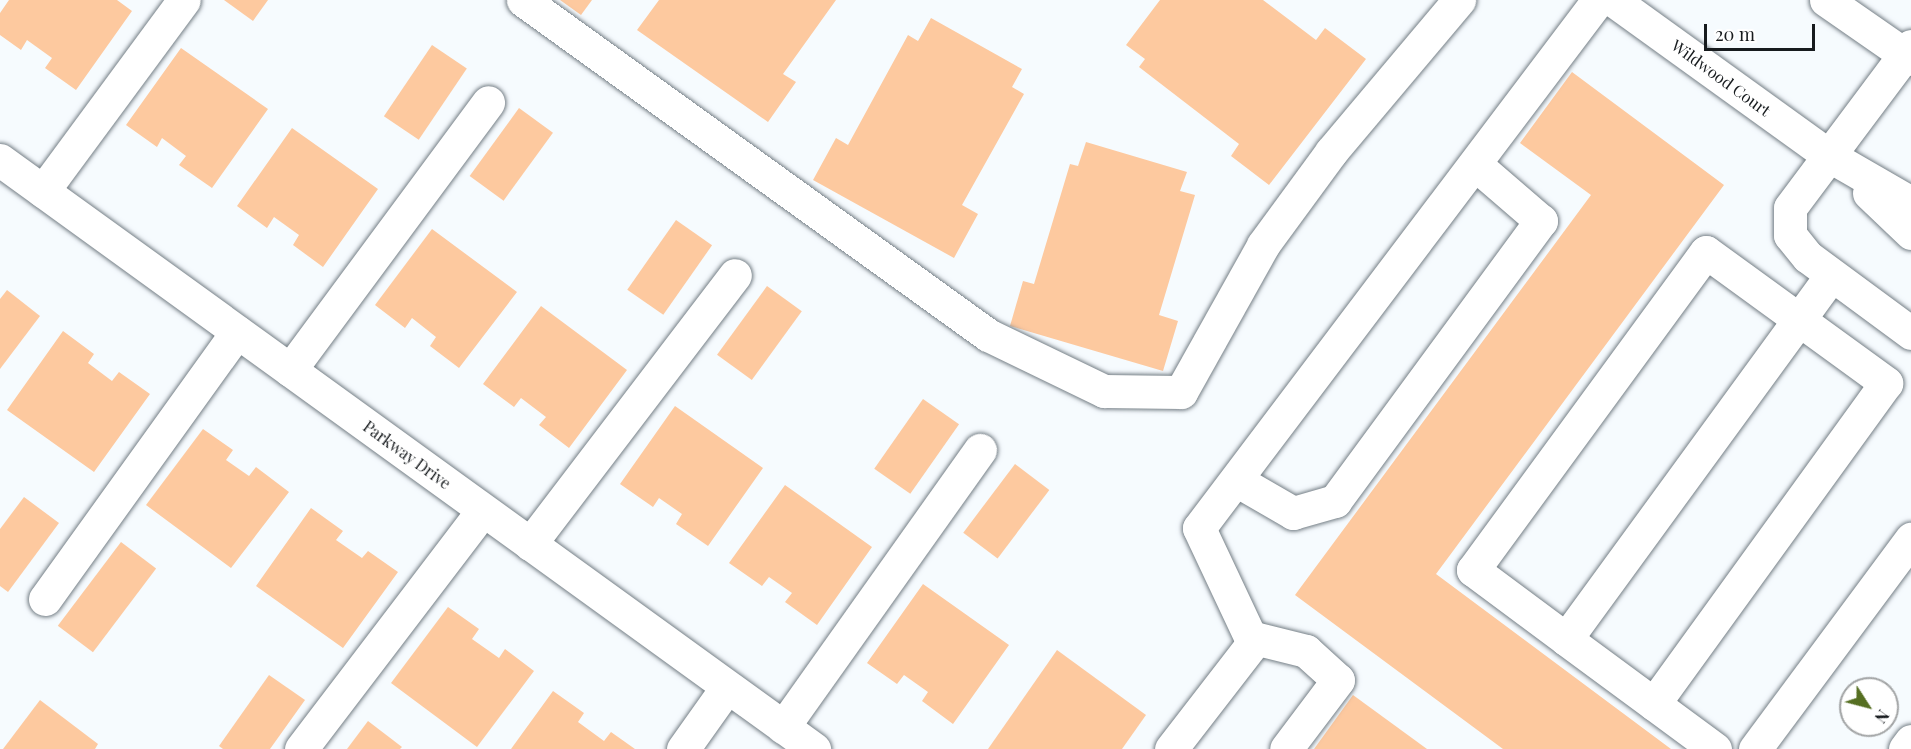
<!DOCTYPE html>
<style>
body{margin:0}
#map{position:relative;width:1911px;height:749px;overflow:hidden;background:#f6fbfe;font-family:"Playfair Display",serif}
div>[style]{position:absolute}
.building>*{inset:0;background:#fdc99f;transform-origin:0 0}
.roads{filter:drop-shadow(0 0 2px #757f86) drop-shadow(0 0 2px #757f86)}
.minor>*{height:33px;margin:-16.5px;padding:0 16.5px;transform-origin:16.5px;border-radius:16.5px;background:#fff}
.major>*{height:33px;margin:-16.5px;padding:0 16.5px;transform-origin:16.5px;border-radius:16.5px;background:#fff}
span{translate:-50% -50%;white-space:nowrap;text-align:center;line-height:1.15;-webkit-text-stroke:6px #fff;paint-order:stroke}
.street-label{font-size:16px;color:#171b1e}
.north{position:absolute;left:1839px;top:677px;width:60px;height:60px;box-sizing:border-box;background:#fff;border:2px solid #a2a4a5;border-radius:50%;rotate:126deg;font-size:16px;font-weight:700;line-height:24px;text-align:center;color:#171b1e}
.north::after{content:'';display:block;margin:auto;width:21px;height:27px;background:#566f22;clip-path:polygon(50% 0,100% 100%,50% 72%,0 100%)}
.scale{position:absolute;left:1704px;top:24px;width:111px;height:27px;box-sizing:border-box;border:3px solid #171b1e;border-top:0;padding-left:8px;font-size:18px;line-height:21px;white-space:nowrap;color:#171b1e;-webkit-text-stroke:4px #fff;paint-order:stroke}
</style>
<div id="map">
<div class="building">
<div style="clip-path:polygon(9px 0,117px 0,132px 11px,76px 90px,45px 68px,52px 58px,27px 40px,21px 50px,0 35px,0 13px)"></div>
<div style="clip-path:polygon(224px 0,268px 0,253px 21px)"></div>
<div style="clip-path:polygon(560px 0,592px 0,581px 15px)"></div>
<div style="clip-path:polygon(659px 0,836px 0,783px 74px,796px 82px,768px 122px,637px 30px)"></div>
<div style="clip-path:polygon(1160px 0,1263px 0,1316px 40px,1325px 28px,1366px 59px,1269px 185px,1231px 156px,1239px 144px,1139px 67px,1145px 59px,1126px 45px)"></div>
<div style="clip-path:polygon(931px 18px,1022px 69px,1012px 87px,1024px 94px,962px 205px,978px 214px,954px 258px,813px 180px,836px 138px,848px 145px,908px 35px,918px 41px)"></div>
<div style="left:432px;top:45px;width:42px;height:86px;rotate:34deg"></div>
<div style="clip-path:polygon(181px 48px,268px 109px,212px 188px,179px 165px,186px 156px,162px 138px,157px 147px,126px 125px)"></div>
<div style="clip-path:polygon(1572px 72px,1724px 185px,1436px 574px,1671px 749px,1503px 749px,1295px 595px,1591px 195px,1520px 143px)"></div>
<div style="left:519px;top:108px;width:42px;height:84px;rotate:36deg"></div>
<div style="clip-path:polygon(292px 128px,378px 189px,323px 267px,293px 245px,299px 235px,274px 217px,267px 228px,237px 206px)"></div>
<div style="clip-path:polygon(1086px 142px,1187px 172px,1180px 191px,1195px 195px,1159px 315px,1178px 321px,1163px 371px,1010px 326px,1023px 281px,1034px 284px,1070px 164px,1078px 166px)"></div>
<div style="left:676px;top:220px;width:44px;height:85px;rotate:35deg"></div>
<div style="clip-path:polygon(432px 229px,517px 292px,459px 368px,430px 346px,436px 337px,412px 318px,405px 328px,375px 305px)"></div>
<div style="left:767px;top:286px;width:43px;height:85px;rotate:36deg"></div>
<div style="clip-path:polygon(7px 290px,40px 316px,0 369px,0 299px)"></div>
<div style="clip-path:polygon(541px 306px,627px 370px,569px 448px,539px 425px,546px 417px,521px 398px,514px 407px,483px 384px)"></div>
<div style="clip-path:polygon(63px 331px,94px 354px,88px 363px,112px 381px,119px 372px,150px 394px,94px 472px,7px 410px)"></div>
<div style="left:923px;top:399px;width:44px;height:85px;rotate:35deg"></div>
<div style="clip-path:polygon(675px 406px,763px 468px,708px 546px,676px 524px,682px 514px,659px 498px,653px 507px,620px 484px)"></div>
<div style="clip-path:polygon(203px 429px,233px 450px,226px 460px,249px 476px,256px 467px,289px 492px,231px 568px,146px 505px)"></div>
<div style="left:1015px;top:464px;width:43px;height:86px;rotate:37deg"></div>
<div style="clip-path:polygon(785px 485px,872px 547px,817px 625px,785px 602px,792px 593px,769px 577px,762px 586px,729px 563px)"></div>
<div style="clip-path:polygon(24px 497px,59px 523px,8px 592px,0 586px,0 529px)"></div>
<div style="clip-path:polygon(311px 508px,343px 531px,336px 540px,362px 558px,368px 551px,398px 572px,343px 648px,256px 586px)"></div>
<div style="left:121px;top:542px;width:44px;height:105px;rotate:37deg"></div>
<div style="clip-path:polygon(923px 584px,1009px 645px,953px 724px,922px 701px,928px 692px,904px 675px,897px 684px,867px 663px)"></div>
<div style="clip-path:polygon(448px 607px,479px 629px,472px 639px,499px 658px,505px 649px,534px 671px,477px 747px,391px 683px)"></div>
<div style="clip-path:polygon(1057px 650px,1146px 715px,1122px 749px,988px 749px)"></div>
<div style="clip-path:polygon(269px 675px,305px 700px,270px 749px,223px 749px,219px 746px)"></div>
<div style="clip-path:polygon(553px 691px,584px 713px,578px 722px,604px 741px,611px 732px,635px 749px,511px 749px)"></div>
<div style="clip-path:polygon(1353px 695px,1427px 749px,1314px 749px)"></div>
<div style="clip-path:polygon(40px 700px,98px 744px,95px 749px,3px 749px)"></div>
<div style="clip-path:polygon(368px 721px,402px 747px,400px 749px,347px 749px)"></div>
</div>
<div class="roads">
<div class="minor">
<div style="left:523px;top:0;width:573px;rotate:35.77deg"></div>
<div style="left:988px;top:335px;width:129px;rotate:25.8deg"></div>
<div style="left:1104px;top:391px;width:77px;rotate:0.7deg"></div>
<div style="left:1181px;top:392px;width:168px;rotate:-60.8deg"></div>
<div style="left:1263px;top:245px;width:115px;rotate:-53.8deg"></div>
<div style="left:1331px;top:152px;width:199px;rotate:-49.9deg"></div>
<div style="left:1613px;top:0;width:265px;rotate:35.8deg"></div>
<div style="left:1828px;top:155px;width:96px;rotate:30deg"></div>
<div style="left:1826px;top:0;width:103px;rotate:34.8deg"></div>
<div style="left:1911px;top:46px;width:202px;rotate:126.8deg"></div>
<div style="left:1790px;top:208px;width:27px;rotate:90deg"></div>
<div style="left:1790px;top:235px;width:28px;rotate:51deg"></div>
<div style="left:1808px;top:257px;width:128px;rotate:36.4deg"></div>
<div style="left:0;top:160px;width:1005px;rotate:35.89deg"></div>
<div style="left:43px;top:191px;width:237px;rotate:-53.6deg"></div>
<div style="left:1869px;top:193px;width:58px;rotate:43.6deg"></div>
<div style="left:290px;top:370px;width:333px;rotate:-53.5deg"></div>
<div style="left:1236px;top:480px;width:66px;rotate:30.1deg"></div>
<div style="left:1293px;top:513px;width:44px;rotate:-15.9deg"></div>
<div style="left:1335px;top:501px;width:348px;rotate:-53.7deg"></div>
<div style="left:1541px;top:221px;width:87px;rotate:-139.2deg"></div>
<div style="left:530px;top:544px;width:338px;rotate:-52.7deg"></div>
<div style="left:45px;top:599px;width:329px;rotate:-54.3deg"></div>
<div style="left:1250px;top:637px;width:58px;rotate:14deg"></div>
<div style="left:1306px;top:651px;width:43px;rotate:42.2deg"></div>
<div style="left:1338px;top:680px;width:86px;rotate:127deg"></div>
<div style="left:1566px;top:639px;width:116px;rotate:-143.4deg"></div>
<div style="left:1473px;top:570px;width:394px;rotate:-53.8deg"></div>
<div style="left:1706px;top:252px;width:223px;rotate:36deg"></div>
<div style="left:1886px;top:383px;width:396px;rotate:125.9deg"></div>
<div style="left:783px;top:727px;width:340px;rotate:-54.6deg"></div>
<div style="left:301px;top:749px;width:300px;rotate:-52.7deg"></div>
<div style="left:683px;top:749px;width:76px;rotate:-54.6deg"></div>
<div style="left:1171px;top:749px;width:134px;rotate:-52.3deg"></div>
<div style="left:1253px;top:643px;width:127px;rotate:-115.2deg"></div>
<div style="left:1199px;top:528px;width:662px;rotate:-52.92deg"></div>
<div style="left:1715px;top:749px;width:185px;rotate:-143.6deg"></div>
<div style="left:1566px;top:639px;width:450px;rotate:-53.9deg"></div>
<div style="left:1755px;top:749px;width:262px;rotate:-53.4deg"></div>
</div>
<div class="major">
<div style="left:1905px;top:749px;width:10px;rotate:-53deg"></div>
</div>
</div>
<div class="street-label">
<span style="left:1721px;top:78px;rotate:36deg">Wildwood Court</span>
<span style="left:407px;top:455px;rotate:36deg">Parkway Drive</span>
</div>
<div class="north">N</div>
<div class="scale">20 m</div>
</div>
